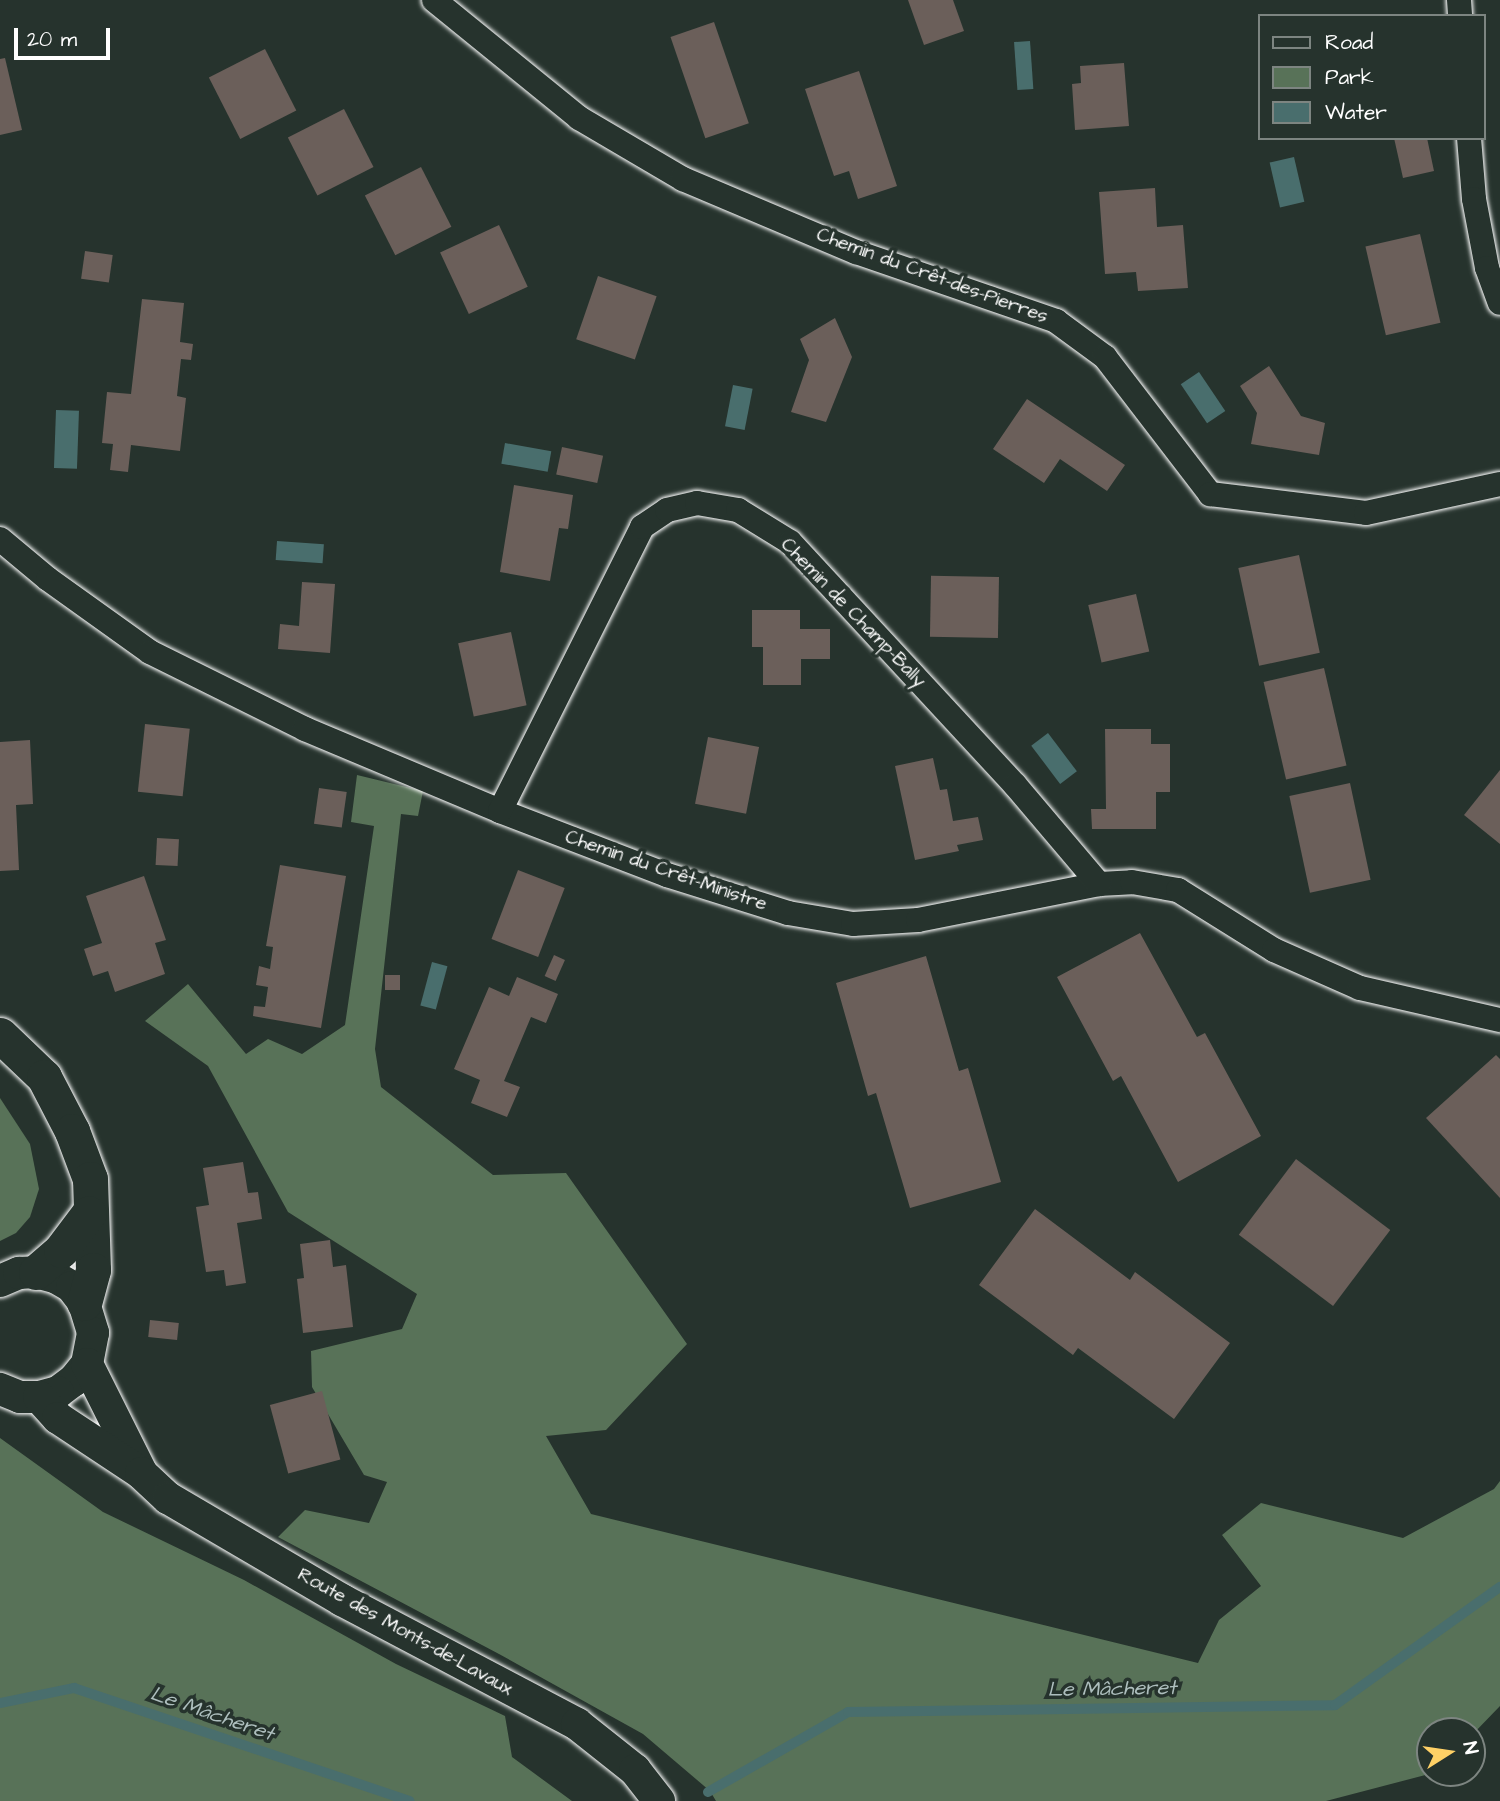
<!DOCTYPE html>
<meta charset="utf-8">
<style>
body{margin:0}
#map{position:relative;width:1500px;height:1801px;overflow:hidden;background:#26332d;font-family:"Architects Daughter",sans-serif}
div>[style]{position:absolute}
.green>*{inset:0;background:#587258}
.water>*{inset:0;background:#496e6d;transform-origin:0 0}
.stream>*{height:10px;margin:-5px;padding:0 5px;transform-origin:5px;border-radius:5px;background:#496e6d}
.building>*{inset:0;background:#6b5f5a;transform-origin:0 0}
.roads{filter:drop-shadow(0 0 2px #fff) drop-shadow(0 0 2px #fff)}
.minor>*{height:24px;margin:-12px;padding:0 12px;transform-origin:12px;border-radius:12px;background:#26332d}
.tertiary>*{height:32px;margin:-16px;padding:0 16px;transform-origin:16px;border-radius:16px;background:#26332d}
.secondary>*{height:35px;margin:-17.5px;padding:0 17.5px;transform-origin:17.5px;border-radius:17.5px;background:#26332d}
span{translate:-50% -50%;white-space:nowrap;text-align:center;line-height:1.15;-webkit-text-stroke:7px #26332d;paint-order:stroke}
.street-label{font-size:19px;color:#fff}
.water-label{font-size:21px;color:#adbebd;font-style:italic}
.legend{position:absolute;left:1258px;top:14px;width:228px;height:126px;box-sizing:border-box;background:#26332d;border:2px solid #7d8581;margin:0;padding:9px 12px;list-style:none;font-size:21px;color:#fff}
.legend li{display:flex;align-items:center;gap:14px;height:35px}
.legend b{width:35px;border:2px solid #7d8581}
.north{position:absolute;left:1416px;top:1717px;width:70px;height:70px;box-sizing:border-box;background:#26332d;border:2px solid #7d8581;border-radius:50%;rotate:78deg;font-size:19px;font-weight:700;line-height:28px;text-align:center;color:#fff}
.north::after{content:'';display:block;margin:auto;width:24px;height:32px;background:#ffd166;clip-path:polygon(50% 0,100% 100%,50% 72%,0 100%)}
.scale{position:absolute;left:14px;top:28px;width:96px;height:32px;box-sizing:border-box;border:4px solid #fff;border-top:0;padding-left:9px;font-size:21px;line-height:24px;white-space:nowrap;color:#fff;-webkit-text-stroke:5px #26332d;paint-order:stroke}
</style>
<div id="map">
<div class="green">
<div style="clip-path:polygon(357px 775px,423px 791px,418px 816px,401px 814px,375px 1049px,381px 1087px,493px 1175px,566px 1173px,687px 1344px,606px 1430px,546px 1436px,591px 1514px,1198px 1663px,1219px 1620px,1261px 1586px,1222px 1535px,1261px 1503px,1403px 1538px,1494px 1489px,1500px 1481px,1500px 1706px,1472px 1735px,1472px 1731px,1430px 1731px,1430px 1773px,1433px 1773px,1326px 1801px,716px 1801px,710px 1791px,643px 1734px,499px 1654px,278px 1537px,305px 1510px,369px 1523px,387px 1482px,364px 1475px,312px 1387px,311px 1351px,402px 1329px,417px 1294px,288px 1212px,208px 1066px,145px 1021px,188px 984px,246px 1054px,268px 1039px,302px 1054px,345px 1025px,374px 826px,351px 822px)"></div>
<div style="clip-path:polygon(0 1098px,30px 1144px,39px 1189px,30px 1217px,16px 1233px,0 1241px)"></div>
<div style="clip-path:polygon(0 1438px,103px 1512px,244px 1580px,396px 1664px,505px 1716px,512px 1757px,572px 1801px,0 1801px)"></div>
</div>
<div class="water">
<div style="left:1030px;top:41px;width:48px;height:16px;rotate:86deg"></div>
<div style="left:1294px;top:157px;width:46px;height:25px;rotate:77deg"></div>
<div style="left:1199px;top:372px;width:47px;height:22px;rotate:56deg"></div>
<div style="left:733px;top:385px;width:20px;height:42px;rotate:11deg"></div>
<div style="left:56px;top:410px;width:23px;height:58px;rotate:2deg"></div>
<div style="left:505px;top:443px;width:47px;height:21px;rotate:10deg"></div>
<div style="left:277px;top:541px;width:47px;height:19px;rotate:4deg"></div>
<div style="left:1048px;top:733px;width:48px;height:21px;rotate:53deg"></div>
<div style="left:432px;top:962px;width:16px;height:45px;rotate:15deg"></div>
</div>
<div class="stream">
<div style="left:0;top:1703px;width:76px;rotate:-11.5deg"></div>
<div style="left:74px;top:1688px;width:354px;rotate:18.6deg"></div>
<div style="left:708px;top:1792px;width:161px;rotate:-29.7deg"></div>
<div style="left:848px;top:1712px;width:487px;rotate:-0.8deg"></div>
<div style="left:1335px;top:1705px;width:203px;rotate:-35.6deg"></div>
</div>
<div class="building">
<div style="clip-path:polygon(908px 0,953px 0,964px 31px,924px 45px)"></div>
<div style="left:714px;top:22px;width:107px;height:46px;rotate:71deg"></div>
<div style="left:265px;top:49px;width:69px;height:63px;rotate:63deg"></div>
<div style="clip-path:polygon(5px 58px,22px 130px,0 135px,0 59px)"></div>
<div style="clip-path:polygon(1124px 63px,1129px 126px,1075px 130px,1072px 84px,1081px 83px,1080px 66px)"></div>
<div style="clip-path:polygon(859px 71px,897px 186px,858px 199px,849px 171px,834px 176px,805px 89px)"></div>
<div style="left:344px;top:109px;width:65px;height:63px;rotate:63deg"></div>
<div style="clip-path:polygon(1394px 138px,1427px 138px,1434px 171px,1403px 178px)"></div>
<div style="left:421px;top:167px;width:67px;height:63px;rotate:63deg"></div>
<div style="clip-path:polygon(1155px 188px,1157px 227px,1183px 225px,1188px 288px,1138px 291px,1136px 272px,1105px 274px,1099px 192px)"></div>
<div style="left:499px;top:225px;width:68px;height:65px;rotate:65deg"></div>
<div style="left:1420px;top:234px;width:91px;height:56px;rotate:77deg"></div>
<div style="left:85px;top:251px;width:28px;height:28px;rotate:8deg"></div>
<div style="left:598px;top:276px;width:62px;height:67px;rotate:19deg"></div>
<div style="clip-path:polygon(142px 299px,184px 303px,180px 342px,193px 344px,191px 360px,181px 359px,177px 396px,186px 398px,180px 451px,131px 445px,128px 472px,110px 470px,113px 444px,102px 443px,107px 392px,131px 394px)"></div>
<div style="clip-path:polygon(835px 318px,852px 357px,826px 422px,791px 412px,809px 360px,800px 339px)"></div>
<div style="clip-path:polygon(1269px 366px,1301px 416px,1325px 423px,1319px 455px,1251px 444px,1257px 413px,1240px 386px)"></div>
<div style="clip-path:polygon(1027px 399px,1125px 465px,1107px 491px,1060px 459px,1044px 483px,993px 449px)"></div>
<div style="left:562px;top:447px;width:42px;height:28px;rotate:12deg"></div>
<div style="clip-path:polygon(514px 485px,573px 495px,568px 529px,559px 528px,550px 581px,500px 572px)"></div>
<div style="left:1299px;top:555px;width:100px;height:62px;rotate:78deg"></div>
<div style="left:999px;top:577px;width:61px;height:68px;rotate:91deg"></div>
<div style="clip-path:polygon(302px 582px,335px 584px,330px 653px,278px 649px,280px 624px,299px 626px)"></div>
<div style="left:1136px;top:594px;width:59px;height:49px;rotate:77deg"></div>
<div style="clip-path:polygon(752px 610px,800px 610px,800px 629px,830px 629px,830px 659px,801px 659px,801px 685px,763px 685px,763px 647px,752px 647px)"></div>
<div style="left:511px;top:632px;width:75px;height:54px;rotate:78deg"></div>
<div style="left:1324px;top:668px;width:100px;height:62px;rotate:77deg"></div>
<div style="left:145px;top:724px;width:45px;height:68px;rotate:6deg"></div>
<div style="clip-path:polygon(1105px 729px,1151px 729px,1151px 744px,1170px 744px,1170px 792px,1156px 792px,1156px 829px,1092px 829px,1091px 809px,1106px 809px)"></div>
<div style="left:708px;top:737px;width:52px;height:68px;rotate:11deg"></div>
<div style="clip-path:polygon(30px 740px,33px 804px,16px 805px,19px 870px,0 871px,0 742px)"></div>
<div style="clip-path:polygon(933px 758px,940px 790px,947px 789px,953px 821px,978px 817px,983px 840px,957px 845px,959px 851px,915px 860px,895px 766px)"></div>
<div style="clip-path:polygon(1500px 770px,1500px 844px,1464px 815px)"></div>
<div style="left:1350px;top:783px;width:99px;height:62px;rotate:78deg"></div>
<div style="left:319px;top:788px;width:28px;height:36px;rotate:8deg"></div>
<div style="left:157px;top:838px;width:22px;height:27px;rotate:3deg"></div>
<div style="clip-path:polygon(280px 865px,346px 876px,321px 1028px,253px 1016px,254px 1006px,265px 1007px,268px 987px,256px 985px,259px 966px,270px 969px,273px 947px,266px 946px)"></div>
<div style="left:518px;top:870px;width:50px;height:74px;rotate:21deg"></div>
<div style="clip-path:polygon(144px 876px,166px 940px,155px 943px,165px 974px,115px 992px,108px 971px,93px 976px,84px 949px,102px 943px,86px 896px)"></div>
<div style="clip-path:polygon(1140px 933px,1197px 1037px,1205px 1033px,1261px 1136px,1178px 1182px,1121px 1076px,1113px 1081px,1057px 977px)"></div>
<div style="left:554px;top:955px;width:12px;height:23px;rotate:24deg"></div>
<div style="clip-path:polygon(926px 956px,959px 1071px,968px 1068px,1001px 1182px,910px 1208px,876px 1093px,868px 1096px,836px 983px)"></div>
<div style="left:385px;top:975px;width:15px;height:15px"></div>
<div style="clip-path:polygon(517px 977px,558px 994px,546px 1023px,531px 1017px,504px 1081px,520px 1087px,507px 1117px,471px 1103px,480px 1080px,454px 1069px,489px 987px,509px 996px)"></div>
<div style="clip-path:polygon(1496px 1055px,1500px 1059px,1500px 1198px,1426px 1118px)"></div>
<div style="left:1296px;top:1159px;width:118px;height:95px;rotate:37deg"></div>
<div style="clip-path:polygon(243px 1162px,248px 1193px,258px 1192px,262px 1219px,237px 1223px,246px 1283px,226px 1286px,224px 1270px,206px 1272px,196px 1207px,209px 1205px,203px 1168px)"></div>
<div style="clip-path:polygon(1035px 1209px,1130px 1280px,1135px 1272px,1230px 1343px,1174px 1419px,1078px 1348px,1073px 1355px,979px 1285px)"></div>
<div style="clip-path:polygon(330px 1240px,333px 1267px,346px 1265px,353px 1327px,303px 1333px,297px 1279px,304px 1278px,300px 1244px)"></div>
<div style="left:150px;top:1320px;width:29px;height:17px;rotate:6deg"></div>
<div style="left:322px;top:1391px;width:71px;height:54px;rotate:75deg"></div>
</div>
<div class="roads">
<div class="minor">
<div style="left:434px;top:0;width:187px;rotate:39.1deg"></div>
<div style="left:579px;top:118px;width:121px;rotate:30.4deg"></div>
<div style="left:683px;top:179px;width:188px;rotate:22.9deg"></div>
<div style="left:856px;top:252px;width:212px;rotate:19deg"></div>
<div style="left:1056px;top:321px;width:61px;rotate:36.3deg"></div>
<div style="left:1105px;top:357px;width:173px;rotate:52.5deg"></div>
<div style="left:1210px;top:494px;width:157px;rotate:6.9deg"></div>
<div style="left:1366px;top:513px;width:137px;rotate:-12.2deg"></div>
<div style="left:1459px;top:0;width:16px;rotate:86deg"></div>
<div style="left:1469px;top:138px;width:61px;rotate:85.3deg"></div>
<div style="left:1474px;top:199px;width:70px;rotate:79.3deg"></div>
<div style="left:1487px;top:268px;width:37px;rotate:70deg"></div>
<div style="left:0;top:539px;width:62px;rotate:39.8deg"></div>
<div style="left:48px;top:579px;width:125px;rotate:35.6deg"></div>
<div style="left:150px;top:652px;width:173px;rotate:26.4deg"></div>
<div style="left:305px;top:729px;width:212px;rotate:22.8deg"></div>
<div style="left:500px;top:811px;width:179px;rotate:21deg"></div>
<div style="left:667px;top:875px;width:127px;rotate:17.4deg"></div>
<div style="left:788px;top:913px;width:66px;rotate:9.6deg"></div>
<div style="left:853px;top:924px;width:65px;rotate:-3.5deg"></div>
<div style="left:918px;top:920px;width:185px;rotate:-11.2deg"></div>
<div style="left:1099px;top:884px;width:33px;rotate:-3deg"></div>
<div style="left:1132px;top:882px;width:47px;rotate:9.9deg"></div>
<div style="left:1178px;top:890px;width:113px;rotate:32deg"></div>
<div style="left:1274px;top:950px;width:94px;rotate:23.8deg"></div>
<div style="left:1360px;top:988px;width:144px;rotate:12.9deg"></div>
<div style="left:500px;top:811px;width:318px;rotate:-63.4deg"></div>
<div style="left:642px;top:527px;width:30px;rotate:-34deg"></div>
<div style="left:667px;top:510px;width:31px;rotate:-13deg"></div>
<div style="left:697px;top:503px;width:42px;rotate:9.7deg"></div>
<div style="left:738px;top:510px;width:61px;rotate:31.6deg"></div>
<div style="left:790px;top:542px;width:331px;rotate:47.2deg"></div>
<div style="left:1015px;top:785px;width:130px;rotate:49.7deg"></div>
</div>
<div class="tertiary">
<div style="left:0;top:1281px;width:21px;rotate:-23deg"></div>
<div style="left:19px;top:1273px;width:17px;rotate:-3deg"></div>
<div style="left:36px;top:1272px;width:20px;rotate:15deg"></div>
<div style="left:55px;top:1277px;width:20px;rotate:30deg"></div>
<div style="left:72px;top:1287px;width:20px;rotate:53deg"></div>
<div style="left:84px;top:1303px;width:31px;rotate:73deg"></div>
<div style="left:93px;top:1333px;width:32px;rotate:101deg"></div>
<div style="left:87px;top:1364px;width:21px;rotate:129deg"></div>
<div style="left:74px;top:1380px;width:20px;rotate:143deg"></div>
<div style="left:58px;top:1392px;width:20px;rotate:165deg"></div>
<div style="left:39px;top:1397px;width:19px;rotate:180deg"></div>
<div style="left:20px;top:1397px;width:22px;rotate:-158deg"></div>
<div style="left:87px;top:1364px;width:121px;rotate:63.4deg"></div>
<div style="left:39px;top:1397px;width:28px;rotate:48deg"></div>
<div style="left:58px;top:1418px;width:100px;rotate:33.5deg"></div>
<div style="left:141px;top:1473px;width:37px;rotate:43deg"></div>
<div style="left:168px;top:1498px;width:202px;rotate:30.4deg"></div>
<div style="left:342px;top:1600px;width:266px;rotate:27.8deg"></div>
<div style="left:577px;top:1724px;width:74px;rotate:38.4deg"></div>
<div style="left:635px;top:1770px;width:39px;rotate:52deg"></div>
</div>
<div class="secondary">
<div style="left:0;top:1035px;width:61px;rotate:43.7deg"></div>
<div style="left:44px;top:1077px;width:61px;rotate:62.6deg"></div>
<div style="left:72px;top:1131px;width:51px;rotate:69.4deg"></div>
<div style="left:90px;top:1179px;width:91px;rotate:88.1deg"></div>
<div style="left:93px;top:1270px;width:34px;rotate:105deg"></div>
<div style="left:36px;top:1272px;width:33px;rotate:-41deg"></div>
<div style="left:61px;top:1250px;width:46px;rotate:-52.9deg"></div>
</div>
</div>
<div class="street-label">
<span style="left:932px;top:276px;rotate:20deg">Chemin du Crêt-des-Pierres</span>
<span style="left:853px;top:613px;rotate:46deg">Chemin de Champ-Bally</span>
<span style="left:666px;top:871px;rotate:19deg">Chemin du Crêt-Ministre</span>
<span style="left:405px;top:1632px;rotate:29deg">Route des Monts-de-Lavaux</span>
</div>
<div class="water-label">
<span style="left:1112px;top:1689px;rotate:-1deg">Le Mâcheret</span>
<span style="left:212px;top:1714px;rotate:19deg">Le Mâcheret</span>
</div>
<ul class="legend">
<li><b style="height:9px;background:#26332d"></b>Road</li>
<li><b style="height:19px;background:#587258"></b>Park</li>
<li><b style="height:19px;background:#496e6d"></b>Water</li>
</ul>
<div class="north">N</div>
<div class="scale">20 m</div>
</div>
